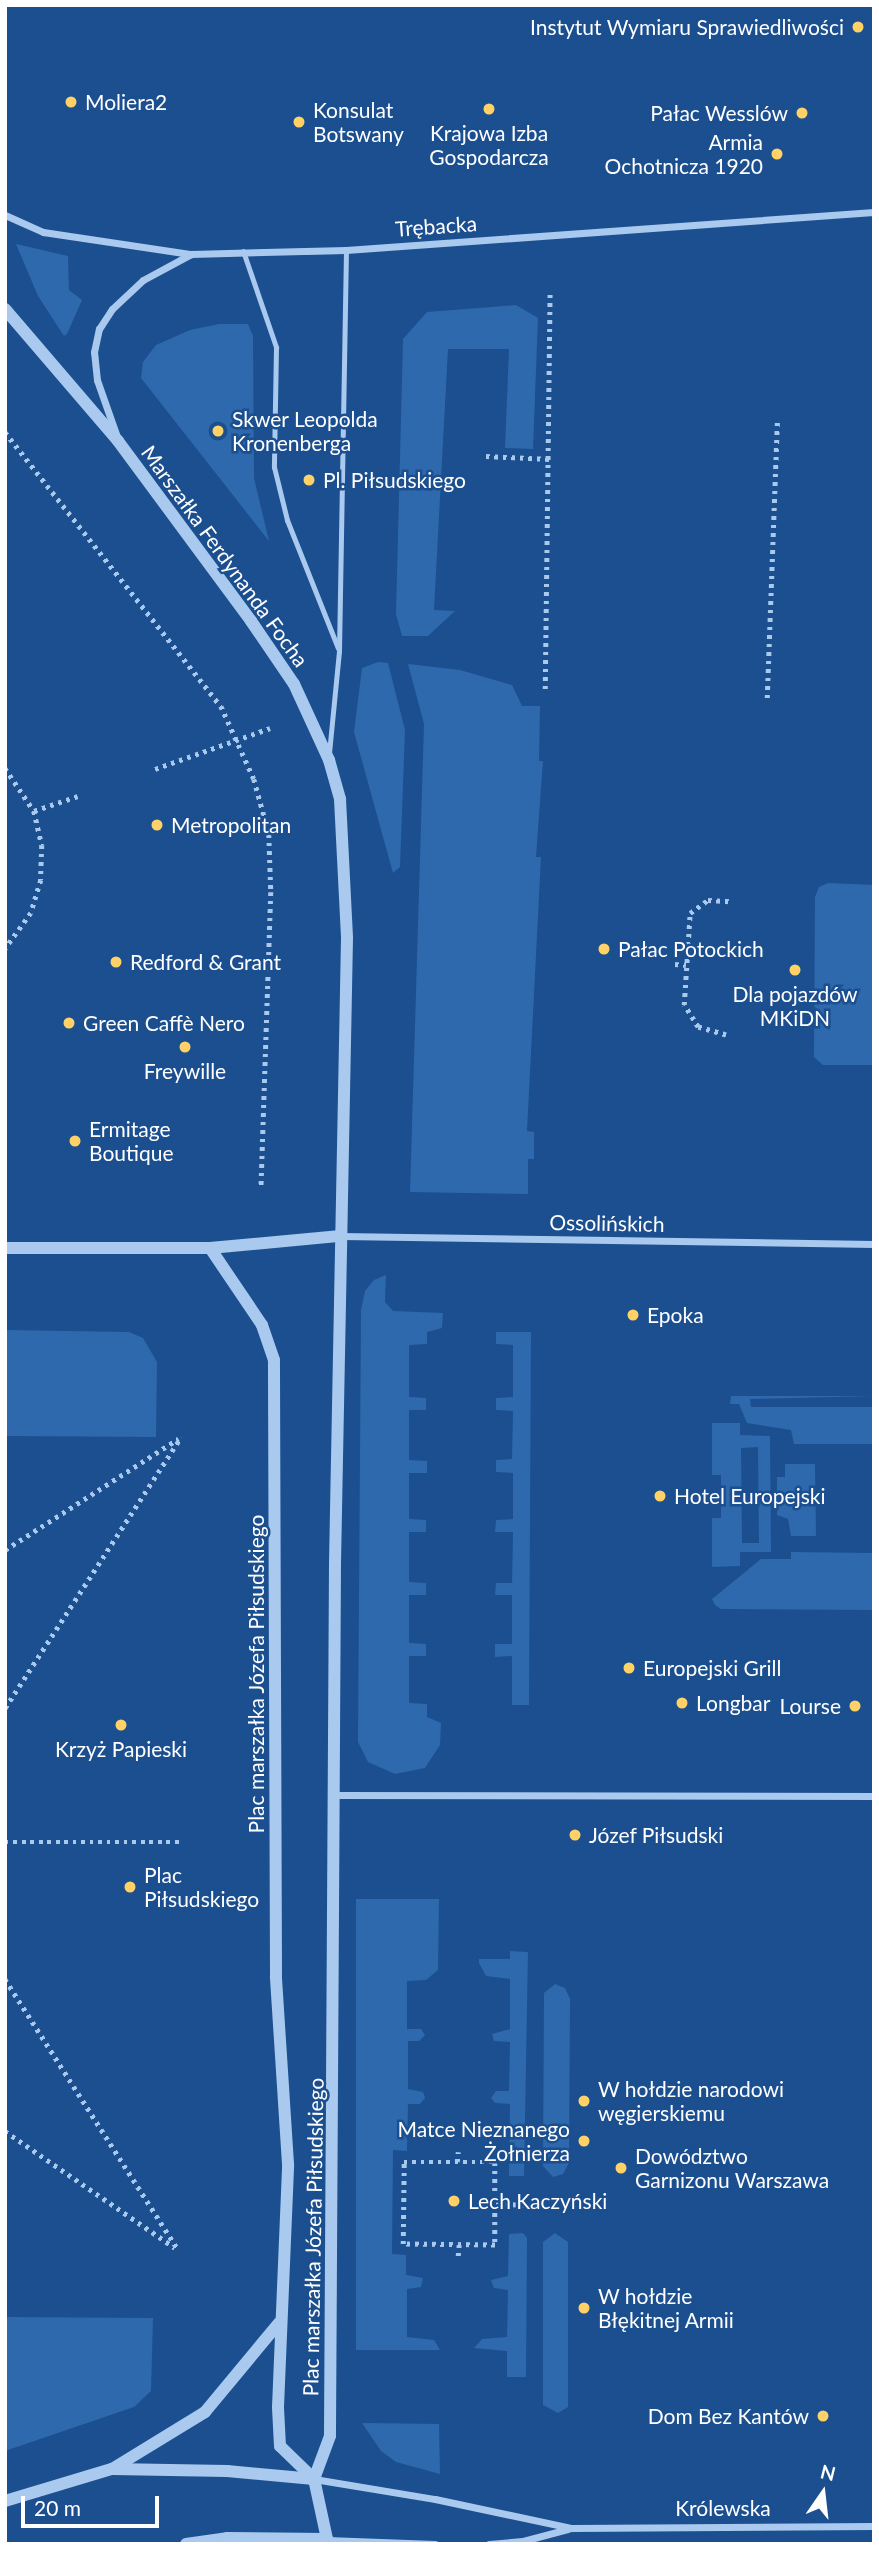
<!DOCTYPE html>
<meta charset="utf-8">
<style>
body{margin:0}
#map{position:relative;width:879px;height:2549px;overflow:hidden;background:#1b4f8f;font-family:Lato,sans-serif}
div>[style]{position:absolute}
.green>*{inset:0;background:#2e69ad}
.path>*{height:4.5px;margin-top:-2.25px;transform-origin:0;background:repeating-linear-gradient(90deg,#a9c9ee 0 3.5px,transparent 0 8.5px)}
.service>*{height:5px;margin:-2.5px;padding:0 2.5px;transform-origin:2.5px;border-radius:2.5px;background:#a9c9ee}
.minor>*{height:7px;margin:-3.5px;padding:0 3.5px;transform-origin:3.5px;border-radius:3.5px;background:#a9c9ee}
.tertiary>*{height:12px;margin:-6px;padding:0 6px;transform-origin:6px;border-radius:6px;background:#a9c9ee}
.dots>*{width:19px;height:19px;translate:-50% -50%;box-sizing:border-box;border:4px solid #1b4f8f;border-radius:50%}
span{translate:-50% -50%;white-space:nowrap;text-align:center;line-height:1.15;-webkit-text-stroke:5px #1b4f8f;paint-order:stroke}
.poi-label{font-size:21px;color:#fff}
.right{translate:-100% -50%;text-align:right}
.left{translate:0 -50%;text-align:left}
.street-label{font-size:21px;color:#fff}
.frame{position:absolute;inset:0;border:7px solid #fff;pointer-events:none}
.north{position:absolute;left:788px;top:2458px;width:70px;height:70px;-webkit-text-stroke:5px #1b4f8f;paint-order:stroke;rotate:14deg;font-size:19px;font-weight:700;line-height:28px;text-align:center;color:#fff}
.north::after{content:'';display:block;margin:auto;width:24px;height:32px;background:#fff;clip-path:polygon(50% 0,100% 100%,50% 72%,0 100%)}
.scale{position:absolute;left:21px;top:2496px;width:138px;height:32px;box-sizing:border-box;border:4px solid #fff;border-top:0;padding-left:9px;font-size:21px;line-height:24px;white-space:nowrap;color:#fff;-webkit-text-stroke:5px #1b4f8f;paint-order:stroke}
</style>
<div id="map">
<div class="green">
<div style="clip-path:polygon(16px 244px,68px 256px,69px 290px,82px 300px,67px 334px,64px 336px,38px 296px)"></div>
<div style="clip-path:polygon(516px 305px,538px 318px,533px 449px,505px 448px,509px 349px,448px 349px,434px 610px,455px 611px,428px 636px,402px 636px,396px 614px,403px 339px,427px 312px)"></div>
<div style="clip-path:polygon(219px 324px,248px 324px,253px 336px,254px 478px,269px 541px,141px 378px,143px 362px,156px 345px,190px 330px)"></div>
<div style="clip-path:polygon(378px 662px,388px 663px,405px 730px,400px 867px,393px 873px,354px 732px,362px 668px)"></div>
<div style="clip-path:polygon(408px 664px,460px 670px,512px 685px,522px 706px,540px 706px,539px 761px,543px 761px,536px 857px,541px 857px,527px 1131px,534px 1132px,534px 1159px,528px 1159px,528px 1194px,410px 1192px,424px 724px)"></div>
<div style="clip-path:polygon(828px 883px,874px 885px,874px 1065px,823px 1065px,814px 1057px,815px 897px,819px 887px)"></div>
<div style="clip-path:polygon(386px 1275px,385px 1302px,393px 1311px,443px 1313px,442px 1328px,427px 1332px,427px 1344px,409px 1345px,409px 1397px,426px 1398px,426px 1410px,409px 1410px,409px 1460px,427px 1461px,427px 1473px,409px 1473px,409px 1519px,426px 1520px,426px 1532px,409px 1532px,409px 1582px,426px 1583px,426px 1595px,409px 1595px,409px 1643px,426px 1644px,426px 1656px,409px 1656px,409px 1703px,427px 1704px,427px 1717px,441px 1723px,440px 1745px,425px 1768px,395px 1774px,368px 1762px,358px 1742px,361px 1310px,365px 1291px,374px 1280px)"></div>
<div style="clip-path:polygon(5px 1330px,129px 1332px,143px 1338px,157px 1362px,156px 1437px,5px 1436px)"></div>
<div style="clip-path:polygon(496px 1332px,531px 1332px,529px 1705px,512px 1705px,512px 1656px,495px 1657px,495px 1644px,512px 1644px,512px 1595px,495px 1595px,496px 1583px,512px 1583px,513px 1532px,495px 1532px,496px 1520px,513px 1519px,513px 1473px,496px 1472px,496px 1460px,512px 1459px,513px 1411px,496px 1410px,496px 1398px,513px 1397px,513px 1345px,496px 1344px)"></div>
<div style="clip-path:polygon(731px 1396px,874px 1396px,750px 1399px,751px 1407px,874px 1407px,874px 1444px,794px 1444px,791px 1430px,747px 1423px,739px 1404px,730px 1404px)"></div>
<div style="clip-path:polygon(evenodd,712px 1423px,740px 1423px,740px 1435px,770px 1436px,771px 1552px,740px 1552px,740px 1566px,712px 1567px,712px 1518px,721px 1518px,721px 1475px,712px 1475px,712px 1423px,758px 1447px,759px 1543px,742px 1543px,741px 1448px,758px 1447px)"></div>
<div style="clip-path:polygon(785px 1464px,815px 1464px,816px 1536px,791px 1536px,788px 1519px,777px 1515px,777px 1477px,785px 1477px)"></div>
<div style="clip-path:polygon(791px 1552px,874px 1553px,874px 1610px,721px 1609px,715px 1605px,712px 1599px,761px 1559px,791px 1559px)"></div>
<div style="clip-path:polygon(356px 1899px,439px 1899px,438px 1970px,426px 1980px,407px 1981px,407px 2029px,421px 2029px,425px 2035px,419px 2041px,408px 2041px,408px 2089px,423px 2092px,425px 2098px,420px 2104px,408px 2104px,407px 2151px,393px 2150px,392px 2254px,406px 2255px,406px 2275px,423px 2278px,421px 2287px,407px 2289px,407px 2337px,434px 2340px,440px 2350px,356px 2350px)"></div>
<div style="clip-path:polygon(510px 1951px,528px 1952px,524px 2176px,509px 2176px,510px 2104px,495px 2103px,491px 2098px,496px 2091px,509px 2091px,510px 2042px,494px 2041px,492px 2034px,510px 2029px,510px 1979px,486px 1976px,479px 1963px,479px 1959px,510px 1959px)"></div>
<div style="clip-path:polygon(555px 1984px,565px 1988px,570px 1999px,569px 2163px,563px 2174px,553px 2177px,543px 2166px,544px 1993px)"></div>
<div style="clip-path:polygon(523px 2233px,527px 2238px,526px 2377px,507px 2377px,507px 2351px,474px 2348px,482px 2339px,507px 2337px,508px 2290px,494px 2288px,491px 2280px,508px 2276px,509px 2234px)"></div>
<div style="clip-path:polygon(555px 2233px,568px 2242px,568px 2407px,558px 2413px,543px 2405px,543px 2242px)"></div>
<div style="clip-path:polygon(5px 2317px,153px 2318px,151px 2391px,134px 2407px,5px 2451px)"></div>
<div style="clip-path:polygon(362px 2423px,439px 2424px,440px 2474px,396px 2462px,381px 2451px)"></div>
</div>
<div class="path">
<div style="left:5px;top:432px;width:349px;rotate:51.8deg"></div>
<div style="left:221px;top:706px;width:80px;rotate:65.7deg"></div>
<div style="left:254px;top:779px;width:57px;rotate:74.7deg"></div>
<div style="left:269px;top:834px;width:58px;rotate:88deg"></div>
<div style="left:271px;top:892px;width:294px;rotate:91.9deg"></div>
<div style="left:486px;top:456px;width:64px;rotate:2.7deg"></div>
<div style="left:545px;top:689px;width:396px;rotate:-89.3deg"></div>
<div style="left:767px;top:698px;width:277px;rotate:-87.9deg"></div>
<div style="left:5px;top:768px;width:52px;rotate:56deg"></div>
<div style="left:34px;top:811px;width:35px;rotate:77deg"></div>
<div style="left:42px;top:845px;width:35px;rotate:92deg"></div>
<div style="left:41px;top:880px;width:34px;rotate:107deg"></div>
<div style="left:31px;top:913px;width:44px;rotate:125.8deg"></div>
<div style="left:155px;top:769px;width:122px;rotate:-19.6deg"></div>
<div style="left:34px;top:811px;width:46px;rotate:-18.8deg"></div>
<div style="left:675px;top:964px;width:11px;rotate:5deg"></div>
<div style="left:726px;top:1035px;width:29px;rotate:-164deg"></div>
<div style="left:698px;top:1027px;width:26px;rotate:-122deg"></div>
<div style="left:684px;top:1005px;width:92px;rotate:-86.3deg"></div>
<div style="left:690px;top:913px;width:22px;rotate:-36deg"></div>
<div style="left:708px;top:900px;width:22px;rotate:3deg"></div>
<div style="left:5px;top:1550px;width:206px;rotate:-32.7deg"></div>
<div style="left:5px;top:1708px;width:323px;rotate:-57deg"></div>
<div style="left:5px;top:1842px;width:175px"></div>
<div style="left:5px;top:1979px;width:322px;rotate:57.4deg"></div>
<div style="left:5px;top:2131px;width:206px;rotate:34.5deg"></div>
<div style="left:404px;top:2162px;width:91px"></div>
<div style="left:495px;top:2162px;width:83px;rotate:90deg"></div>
<div style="left:495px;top:2245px;width:92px;rotate:-179.4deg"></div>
<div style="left:403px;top:2244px;width:82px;rotate:-89.3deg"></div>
<div style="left:457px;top:2162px;width:10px;rotate:-84deg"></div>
<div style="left:496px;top:2204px;width:39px;rotate:1deg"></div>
<div style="left:458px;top:2256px;width:11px;rotate:-85deg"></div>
</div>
<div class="service">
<div style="left:243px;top:251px;width:102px;rotate:71deg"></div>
<div style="left:276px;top:347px;width:120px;rotate:91deg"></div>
<div style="left:274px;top:467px;width:55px;rotate:76.2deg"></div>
<div style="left:287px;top:520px;width:138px;rotate:68.3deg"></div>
<div style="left:329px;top:753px;width:102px;rotate:-84.4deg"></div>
<div style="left:339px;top:651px;width:401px;rotate:-89deg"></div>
</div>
<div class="minor">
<div style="left:5px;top:215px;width:42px;rotate:24.1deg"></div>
<div style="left:43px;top:232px;width:150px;rotate:8.5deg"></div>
<div style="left:191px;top:254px;width:155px;rotate:-1.5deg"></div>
<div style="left:346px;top:250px;width:529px;rotate:-4.12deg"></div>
<div style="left:116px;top:434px;width:57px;rotate:-109.4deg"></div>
<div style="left:97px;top:380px;width:28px;rotate:-96deg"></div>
<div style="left:94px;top:352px;width:24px;rotate:-78deg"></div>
<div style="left:99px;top:329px;width:24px;rotate:-57deg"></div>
<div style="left:112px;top:309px;width:42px;rotate:-43.1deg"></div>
<div style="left:143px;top:280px;width:55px;rotate:-28.4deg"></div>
<div style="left:341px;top:1236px;width:533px;rotate:0.86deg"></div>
<div style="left:335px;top:1795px;width:539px;rotate:0.11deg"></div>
<div style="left:314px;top:2479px;width:123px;rotate:9.4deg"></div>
<div style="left:435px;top:2499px;width:140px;rotate:12deg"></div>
<div style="left:572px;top:2528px;width:302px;rotate:-0.4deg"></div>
<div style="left:327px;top:2540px;width:108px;rotate:2.1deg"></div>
<div style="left:489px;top:2544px;width:34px;rotate:-5deg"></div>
<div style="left:523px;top:2541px;width:47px;rotate:-14.9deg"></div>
</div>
<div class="tertiary">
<div style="left:5px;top:309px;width:174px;rotate:49.4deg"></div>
<div style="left:118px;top:441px;width:224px;rotate:53.5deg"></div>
<div style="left:251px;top:621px;width:76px;rotate:55.7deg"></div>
<div style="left:294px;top:684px;width:84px;rotate:65.3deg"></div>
<div style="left:329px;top:760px;width:41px;rotate:74.2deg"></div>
<div style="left:340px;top:799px;width:139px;rotate:87.1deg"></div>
<div style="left:347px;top:938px;width:626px;rotate:91.1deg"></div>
<div style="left:335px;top:1564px;width:872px;rotate:90.33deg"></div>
<div style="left:330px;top:2436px;width:46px;rotate:110.4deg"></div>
<div style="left:5px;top:1248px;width:205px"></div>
<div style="left:210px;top:1248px;width:131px;rotate:-5.3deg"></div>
<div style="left:112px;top:2469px;width:115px;rotate:1deg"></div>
<div style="left:227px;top:2471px;width:87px;rotate:5.3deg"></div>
<div style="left:5px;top:2501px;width:112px;rotate:-16.7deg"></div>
<div style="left:112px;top:2469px;width:109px;rotate:-31.5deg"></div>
<div style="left:205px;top:2412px;width:116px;rotate:-50.3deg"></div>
<div style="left:186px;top:2544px;width:41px;rotate:-8.3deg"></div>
<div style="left:227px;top:2538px;width:100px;rotate:0.6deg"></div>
<div style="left:327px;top:2539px;width:61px;rotate:-102.2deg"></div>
<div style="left:314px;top:2479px;width:47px;rotate:-135.9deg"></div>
<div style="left:280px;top:2446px;width:39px;rotate:-93deg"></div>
<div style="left:278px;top:2407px;width:243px;rotate:-87.6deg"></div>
<div style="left:288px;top:2164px;width:188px;rotate:-93.7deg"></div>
<div style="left:276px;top:1976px;width:616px;rotate:-90.19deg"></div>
<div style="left:274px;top:1360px;width:37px;rotate:-109deg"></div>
<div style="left:262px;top:1325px;width:93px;rotate:-124deg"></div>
</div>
<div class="dots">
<div style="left:858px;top:27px;background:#ffd166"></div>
<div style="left:71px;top:102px;background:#ffd166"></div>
<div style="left:489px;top:109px;background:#ffd166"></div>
<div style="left:802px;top:113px;background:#ffd166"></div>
<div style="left:299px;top:122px;background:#ffd166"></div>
<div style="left:777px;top:154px;background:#ffd166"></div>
<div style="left:218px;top:431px;background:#ffd166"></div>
<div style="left:309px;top:480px;background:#ffd166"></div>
<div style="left:157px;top:825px;background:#ffd166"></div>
<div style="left:604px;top:949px;background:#ffd166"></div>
<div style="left:116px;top:962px;background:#ffd166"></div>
<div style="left:795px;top:970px;background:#ffd166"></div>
<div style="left:69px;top:1023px;background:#ffd166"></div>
<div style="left:185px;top:1047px;background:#ffd166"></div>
<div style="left:75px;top:1141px;background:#ffd166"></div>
<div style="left:633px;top:1315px;background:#ffd166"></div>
<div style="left:660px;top:1496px;background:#ffd166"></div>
<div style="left:629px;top:1668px;background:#ffd166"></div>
<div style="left:682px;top:1703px;background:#ffd166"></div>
<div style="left:855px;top:1706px;background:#ffd166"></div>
<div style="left:121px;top:1725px;background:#ffd166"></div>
<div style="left:575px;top:1835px;background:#ffd166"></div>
<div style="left:130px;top:1887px;background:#ffd166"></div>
<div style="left:584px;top:2101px;background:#ffd166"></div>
<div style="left:584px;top:2141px;background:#ffd166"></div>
<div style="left:621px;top:2168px;background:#ffd166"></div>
<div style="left:454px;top:2201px;background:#ffd166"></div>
<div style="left:584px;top:2308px;background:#ffd166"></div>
<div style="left:823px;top:2416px;background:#ffd166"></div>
</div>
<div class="poi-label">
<span class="right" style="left:844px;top:27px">Instytut Wymiaru Sprawiedliwości</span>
<span class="left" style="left:85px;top:102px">Moliera2</span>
<span class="left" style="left:313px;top:122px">Konsulat<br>Botswany</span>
<span class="right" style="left:788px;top:113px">Pałac Wesslów</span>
<span style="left:489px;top:145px">Krajowa Izba<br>Gospodarcza</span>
<span class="right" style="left:763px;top:154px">Armia<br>Ochotnicza 1920</span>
<span class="left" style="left:232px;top:431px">Skwer Leopolda<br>Kronenberga</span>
<span class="left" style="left:323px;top:480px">Pl. Piłsudskiego</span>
<span class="left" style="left:171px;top:825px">Metropolitan</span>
<span class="left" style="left:618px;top:949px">Pałac Potockich</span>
<span class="left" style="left:130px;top:962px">Redford &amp; Grant</span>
<span style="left:795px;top:1006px">Dla pojazdów<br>MKiDN</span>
<span class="left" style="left:83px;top:1023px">Green Caffè Nero</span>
<span style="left:185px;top:1071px">Freywille</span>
<span class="left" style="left:89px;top:1141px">Ermitage<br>Boutique</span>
<span class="left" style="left:647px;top:1315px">Epoka</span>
<span class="left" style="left:674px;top:1496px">Hotel Europejski</span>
<span class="left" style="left:643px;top:1668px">Europejski Grill</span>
<span class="left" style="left:696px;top:1703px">Longbar</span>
<span class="right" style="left:841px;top:1706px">Lourse</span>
<span style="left:121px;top:1749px">Krzyż Papieski</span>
<span class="left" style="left:589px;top:1835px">Józef Piłsudski</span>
<span class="left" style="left:144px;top:1887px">Plac<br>Piłsudskiego</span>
<span class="left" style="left:598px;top:2101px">W hołdzie narodowi<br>węgierskiemu</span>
<span class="right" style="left:570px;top:2141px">Matce Nieznanego<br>Żołnierza</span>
<span class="left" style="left:635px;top:2168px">Dowództwo<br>Garnizonu Warszawa</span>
<span class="left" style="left:468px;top:2201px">Lech Kaczyński</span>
<span class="left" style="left:598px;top:2308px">W hołdzie<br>Błękitnej Armii</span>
<span class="right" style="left:809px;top:2416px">Dom Bez Kantów</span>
</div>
<div class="street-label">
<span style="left:436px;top:226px;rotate:-4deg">Trębacka</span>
<span style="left:225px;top:556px;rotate:54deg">Marszałka Ferdynanda Focha</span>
<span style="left:607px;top:1223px;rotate:1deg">Ossolińskich</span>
<span style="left:256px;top:1674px;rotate:-90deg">Plac marszałka Józefa Piłsudskiego</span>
<span style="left:313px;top:2237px;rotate:-89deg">Plac marszałka Józefa Piłsudskiego</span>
<span style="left:723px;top:2508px">Królewska</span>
</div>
<div class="frame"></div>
<div class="north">N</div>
<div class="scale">20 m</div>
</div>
